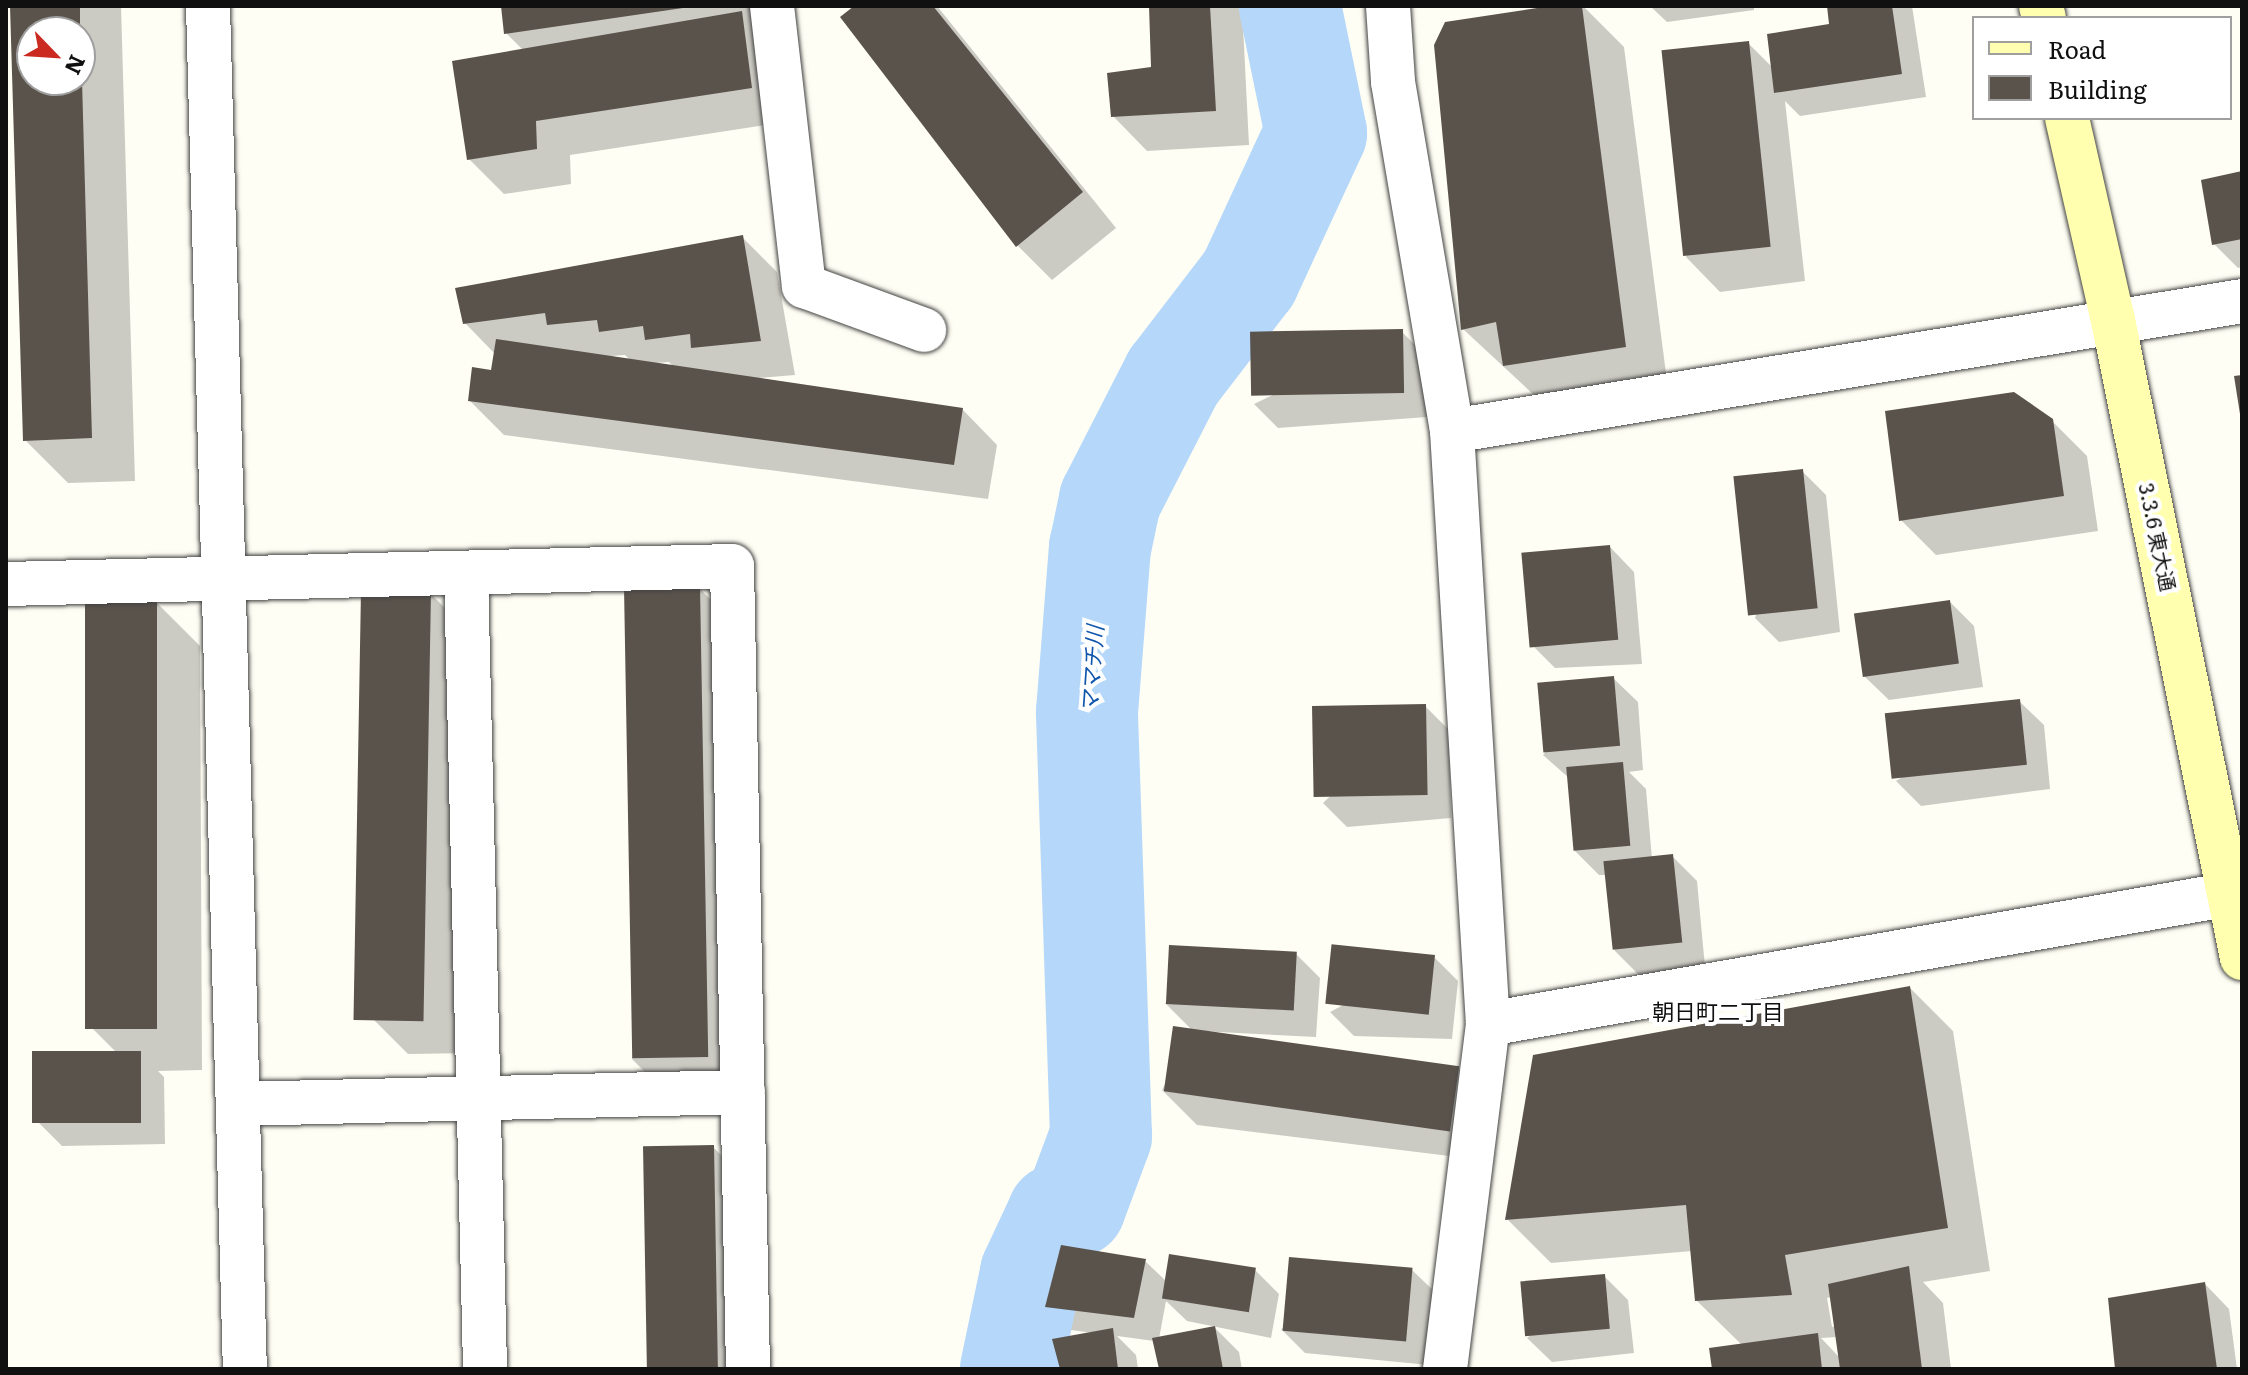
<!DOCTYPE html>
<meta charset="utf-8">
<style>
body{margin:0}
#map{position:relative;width:2248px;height:1375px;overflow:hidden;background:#fffef4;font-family:Literata,"Noto Sans JP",serif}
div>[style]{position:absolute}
.shadow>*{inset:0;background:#0003}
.river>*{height:102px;margin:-51px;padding:0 51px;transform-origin:51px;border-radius:51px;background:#b5d8fa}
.building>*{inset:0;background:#5a534c;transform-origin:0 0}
.roads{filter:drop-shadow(0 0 2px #434343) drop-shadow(0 0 2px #434343)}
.street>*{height:44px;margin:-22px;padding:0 22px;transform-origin:22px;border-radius:22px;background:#fff}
.secondary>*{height:44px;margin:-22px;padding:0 22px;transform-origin:22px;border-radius:22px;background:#ffffaf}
span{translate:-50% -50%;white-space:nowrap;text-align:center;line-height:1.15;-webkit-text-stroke:8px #fff;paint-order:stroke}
.street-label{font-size:20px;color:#101010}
.water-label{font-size:22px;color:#1056ac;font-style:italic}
.neighbourhood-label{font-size:22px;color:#101010}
.frame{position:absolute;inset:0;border:8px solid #101010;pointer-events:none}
.legend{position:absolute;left:1972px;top:16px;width:260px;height:104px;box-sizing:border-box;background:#fff;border:2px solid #9f9f9f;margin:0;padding:10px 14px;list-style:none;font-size:24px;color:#101010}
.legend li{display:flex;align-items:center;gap:16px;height:40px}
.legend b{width:40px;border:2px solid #9f9f9f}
.north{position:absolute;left:16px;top:16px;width:80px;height:80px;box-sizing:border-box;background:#fff;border:2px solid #9f9f9f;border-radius:50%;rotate:115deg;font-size:22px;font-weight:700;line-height:32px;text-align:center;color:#101010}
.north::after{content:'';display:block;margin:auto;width:28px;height:36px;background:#ca2a1f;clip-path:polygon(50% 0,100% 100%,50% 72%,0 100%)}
</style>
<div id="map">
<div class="shadow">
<div style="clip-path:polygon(evenodd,12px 6px,121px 6px,135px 481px,68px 483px,25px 440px,12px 6px,32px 32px,80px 32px,80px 80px,32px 80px,32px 32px)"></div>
<div style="clip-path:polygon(503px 6px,768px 6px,785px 122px,570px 155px,571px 184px,504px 194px,469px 159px,524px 51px,506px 33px)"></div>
<div style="clip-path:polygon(857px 6px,937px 6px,1116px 228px,1052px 280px,1017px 245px)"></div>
<div style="clip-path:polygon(1151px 6px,1242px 6px,1249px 145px,1147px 151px,1113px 116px,1153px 68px)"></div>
<div style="clip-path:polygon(1564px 6px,1583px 6px,1624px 47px,1668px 389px,1548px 408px,1463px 329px)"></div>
<div style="clip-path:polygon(1650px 6px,1754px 6px,1754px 10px,1667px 22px)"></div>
<div style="clip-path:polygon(1829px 6px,1912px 6px,1926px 97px,1800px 116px,1785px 101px,1805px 281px,1720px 292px,1686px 257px,1748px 43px,1773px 68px,1832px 26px)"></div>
<div style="clip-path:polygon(2242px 173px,2242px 267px,2238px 268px,2214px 244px)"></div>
<div style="clip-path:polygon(evenodd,743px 238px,777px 272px,795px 375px,759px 378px,963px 410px,997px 445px,988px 499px,504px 435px,470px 401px,492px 372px,495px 354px,465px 323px,743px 238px,625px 355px,631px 361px,611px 356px,625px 355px,743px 238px,669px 362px,675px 368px,656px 363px,669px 362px)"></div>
<div style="clip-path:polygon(1402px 332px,1426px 356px,1427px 417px,1278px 428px,1254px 404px)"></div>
<div style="clip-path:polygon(2051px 420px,2087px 456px,2098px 531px,1936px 555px,1901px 520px)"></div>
<div style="clip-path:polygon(1802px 471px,1826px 495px,1840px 632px,1779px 642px,1755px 618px)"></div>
<div style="clip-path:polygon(1610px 547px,1634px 572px,1642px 664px,1555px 668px,1531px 644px)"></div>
<div style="clip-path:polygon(699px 588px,734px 623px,742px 1091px,666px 1093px,632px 1059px)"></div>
<div style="clip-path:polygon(430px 593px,465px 628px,474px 1053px,408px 1054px,373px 1019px)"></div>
<div style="clip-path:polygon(1950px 602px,1974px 626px,1983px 687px,1889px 700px,1864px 676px)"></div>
<div style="clip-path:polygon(157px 603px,200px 646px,202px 1070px,158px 1071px,164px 1077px,165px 1144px,62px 1146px,38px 1122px,117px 1053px,92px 1028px)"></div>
<div style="clip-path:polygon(1613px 678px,1638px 702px,1643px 770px,1629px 772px,1646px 789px,1652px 859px,1672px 856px,1697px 881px,1705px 967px,1639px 975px,1615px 951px,1607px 875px,1599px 875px,1575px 851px,1570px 779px,1543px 755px)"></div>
<div style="clip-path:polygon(2019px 701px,2044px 725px,2050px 789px,1921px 806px,1896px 781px)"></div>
<div style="clip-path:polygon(1425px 706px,1449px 730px,1451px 818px,1347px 827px,1323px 803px)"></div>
<div style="clip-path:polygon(1296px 954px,1320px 978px,1316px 1037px,1199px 1031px,1458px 1068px,1493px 1103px,1482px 1160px,1197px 1125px,1162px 1090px,1192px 1030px,1165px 1003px)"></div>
<div style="clip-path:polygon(1434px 957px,1458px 981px,1452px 1039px,1354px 1036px,1330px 1012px)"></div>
<div style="clip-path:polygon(evenodd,1910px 988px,1953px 1031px,1990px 1271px,1923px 1282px,1943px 1303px,1951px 1369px,1714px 1369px,1742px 1345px,1696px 1300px,1692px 1251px,1551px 1263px,1508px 1220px,1910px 988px,1832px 1297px,1836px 1326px,1832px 1327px,1827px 1298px,1832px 1297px,1910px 988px,1837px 1337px,1840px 1358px,1821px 1338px,1837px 1337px)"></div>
<div style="clip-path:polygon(713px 1147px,748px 1182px,752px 1369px,653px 1369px)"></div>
<div style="clip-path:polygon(1145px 1261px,1166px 1281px,1255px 1270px,1279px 1294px,1271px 1338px,1187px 1321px,1166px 1301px,1159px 1339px,1215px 1328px,1239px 1352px,1242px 1369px,1161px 1369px,1154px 1341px,1117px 1336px,1136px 1355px,1138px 1369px,1062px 1369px,1093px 1333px,1071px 1330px,1047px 1306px)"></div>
<div style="clip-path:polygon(1412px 1270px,1437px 1294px,1429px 1365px,1305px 1353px,1281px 1329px)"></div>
<div style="clip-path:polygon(1604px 1276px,1628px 1300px,1634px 1353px,1552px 1362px,1527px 1338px)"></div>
<div style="clip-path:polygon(2205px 1284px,2229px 1309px,2237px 1369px,2117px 1369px)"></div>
</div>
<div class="river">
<div style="left:1011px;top:1369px;width:98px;rotate:-78.2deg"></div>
<div style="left:1031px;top:1273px;width:64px;rotate:-65deg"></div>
<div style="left:1058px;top:1215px;width:19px;rotate:-28deg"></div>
<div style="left:1075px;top:1206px;width:75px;rotate:-69.6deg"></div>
<div style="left:1101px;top:1136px;width:424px;rotate:-91.9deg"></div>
<div style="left:1087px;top:712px;width:165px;rotate:-85.5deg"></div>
<div style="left:1100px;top:548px;width:49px;rotate:-78.2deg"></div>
<div style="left:1110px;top:500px;width:138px;rotate:-62.9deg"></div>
<div style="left:1173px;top:377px;width:125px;rotate:-52.5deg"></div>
<div style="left:1249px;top:278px;width:160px;rotate:-65.2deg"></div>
<div style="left:1316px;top:133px;width:130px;rotate:-101.6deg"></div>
</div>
<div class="building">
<div style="clip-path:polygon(10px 6px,80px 6px,80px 32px,32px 32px,32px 80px,82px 80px,92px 438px,23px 441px)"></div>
<div style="clip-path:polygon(501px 6px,682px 6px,683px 8px,504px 34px)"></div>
<div style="clip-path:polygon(854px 6px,933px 6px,1083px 192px,1016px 247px,840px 17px)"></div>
<div style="clip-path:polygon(1149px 6px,1210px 6px,1216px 111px,1111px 117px,1107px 73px,1151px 67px)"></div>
<div style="clip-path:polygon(1550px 6px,1582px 6px,1626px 347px,1503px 366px,1496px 322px,1461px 330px,1434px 45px,1445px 22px)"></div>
<div style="clip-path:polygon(1827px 6px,1892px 6px,1902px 74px,1774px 93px,1767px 34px,1829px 24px)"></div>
<div style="clip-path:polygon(742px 11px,752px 88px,536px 121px,537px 149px,467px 160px,452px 61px)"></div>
<div style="left:1749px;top:41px;width:207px;height:88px;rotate:84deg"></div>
<div style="clip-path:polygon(2242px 171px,2242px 239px,2212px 245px,2201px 180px)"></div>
<div style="clip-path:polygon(743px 235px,761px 341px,691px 348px,690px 334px,645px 340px,643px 326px,599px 332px,597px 320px,547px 325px,545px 313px,463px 324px,455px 288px)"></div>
<div style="left:1403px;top:329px;width:64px;height:153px;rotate:89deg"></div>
<div style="clip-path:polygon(496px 339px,963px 408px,954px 465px,468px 401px,472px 367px,491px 370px)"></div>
<div style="clip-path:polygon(2242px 375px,2242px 413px,2240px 414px,2234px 376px)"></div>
<div style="clip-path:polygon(2014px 392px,2053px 419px,2064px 496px,1899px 521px,1885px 411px)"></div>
<div style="left:1803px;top:469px;width:140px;height:70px;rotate:84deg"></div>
<div style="left:1610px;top:545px;width:95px;height:89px;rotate:85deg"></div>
<div style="left:700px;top:586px;width:471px;height:76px;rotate:89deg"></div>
<div style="left:361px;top:590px;width:70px;height:430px;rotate:1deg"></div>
<div style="left:1950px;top:600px;width:64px;height:97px;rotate:82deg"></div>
<div style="left:85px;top:601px;width:72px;height:428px"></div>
<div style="left:1614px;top:676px;width:70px;height:77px;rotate:85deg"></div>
<div style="left:2020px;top:699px;width:66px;height:136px;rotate:84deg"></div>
<div style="left:1426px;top:704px;width:91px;height:114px;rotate:89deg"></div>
<div style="left:1623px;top:762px;width:84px;height:57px;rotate:85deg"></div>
<div style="left:1673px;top:854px;width:89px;height:70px;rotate:84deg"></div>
<div style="left:1169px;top:945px;width:128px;height:59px;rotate:3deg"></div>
<div style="left:1435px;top:955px;width:60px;height:104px;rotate:96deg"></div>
<div style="clip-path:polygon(1910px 986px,1948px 1228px,1785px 1255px,1792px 1295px,1695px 1301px,1686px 1205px,1505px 1220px,1533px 1055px)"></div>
<div style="left:1173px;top:1026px;width:289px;height:66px;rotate:8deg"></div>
<div style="left:32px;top:1051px;width:109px;height:72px"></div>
<div style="left:714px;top:1145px;width:224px;height:71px;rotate:89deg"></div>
<div style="clip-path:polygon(1061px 1245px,1146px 1259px,1134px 1318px,1045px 1307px)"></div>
<div style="left:1169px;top:1254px;width:88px;height:45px;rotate:9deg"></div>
<div style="left:1289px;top:1257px;width:124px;height:74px;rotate:5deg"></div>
<div style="clip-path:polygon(1909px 1266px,1922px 1369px,1840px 1369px,1828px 1284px)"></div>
<div style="left:1605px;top:1274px;width:55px;height:85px;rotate:85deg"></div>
<div style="clip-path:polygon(2205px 1282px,2217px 1369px,2115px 1369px,2108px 1298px)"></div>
<div style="clip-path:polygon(1215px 1326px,1223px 1369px,1159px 1369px,1152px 1338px)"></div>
<div style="clip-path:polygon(1113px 1328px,1118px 1369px,1060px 1369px,1052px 1339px)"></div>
<div style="clip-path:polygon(1818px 1333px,1822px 1369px,1712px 1369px,1709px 1348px)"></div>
</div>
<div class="roads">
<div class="street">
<div style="left:208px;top:6px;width:1364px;rotate:88.45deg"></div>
<div style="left:772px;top:6px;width:282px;rotate:83.5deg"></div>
<div style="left:804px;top:286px;width:128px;rotate:20.1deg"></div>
<div style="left:1388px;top:6px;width:76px;rotate:86.2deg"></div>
<div style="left:1393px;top:82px;width:354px;rotate:80.4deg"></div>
<div style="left:1452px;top:431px;width:594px;rotate:86.53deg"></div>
<div style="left:1488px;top:1024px;width:348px;rotate:97.1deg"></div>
<div style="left:1452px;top:431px;width:801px;rotate:-9.34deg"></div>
<div style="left:466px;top:573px;width:796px;rotate:88.63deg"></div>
<div style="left:6px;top:584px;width:726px;rotate:-1.42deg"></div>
<div style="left:732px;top:566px;width:803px;rotate:88.86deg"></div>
<div style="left:1488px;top:1024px;width:765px;rotate:-9.93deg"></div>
<div style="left:238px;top:1104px;width:505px;rotate:-1.36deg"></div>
</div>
<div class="secondary">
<div style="left:2041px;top:6px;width:12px;rotate:76deg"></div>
<div style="left:2067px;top:118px;width:207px;rotate:77.2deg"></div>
<div style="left:2113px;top:320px;width:651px;rotate:78.57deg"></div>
</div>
</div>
<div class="street-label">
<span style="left:2158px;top:537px;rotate:78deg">3.3.6 東大通</span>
</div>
<div class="water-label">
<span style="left:1091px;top:669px;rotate:-86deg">ママチ川</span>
</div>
<div class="neighbourhood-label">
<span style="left:1718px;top:1011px">朝日町二丁目</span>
</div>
<div class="frame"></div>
<ul class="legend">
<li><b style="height:10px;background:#ffffaf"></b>Road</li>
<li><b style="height:22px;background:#5a534c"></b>Building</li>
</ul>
<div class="north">N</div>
</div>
